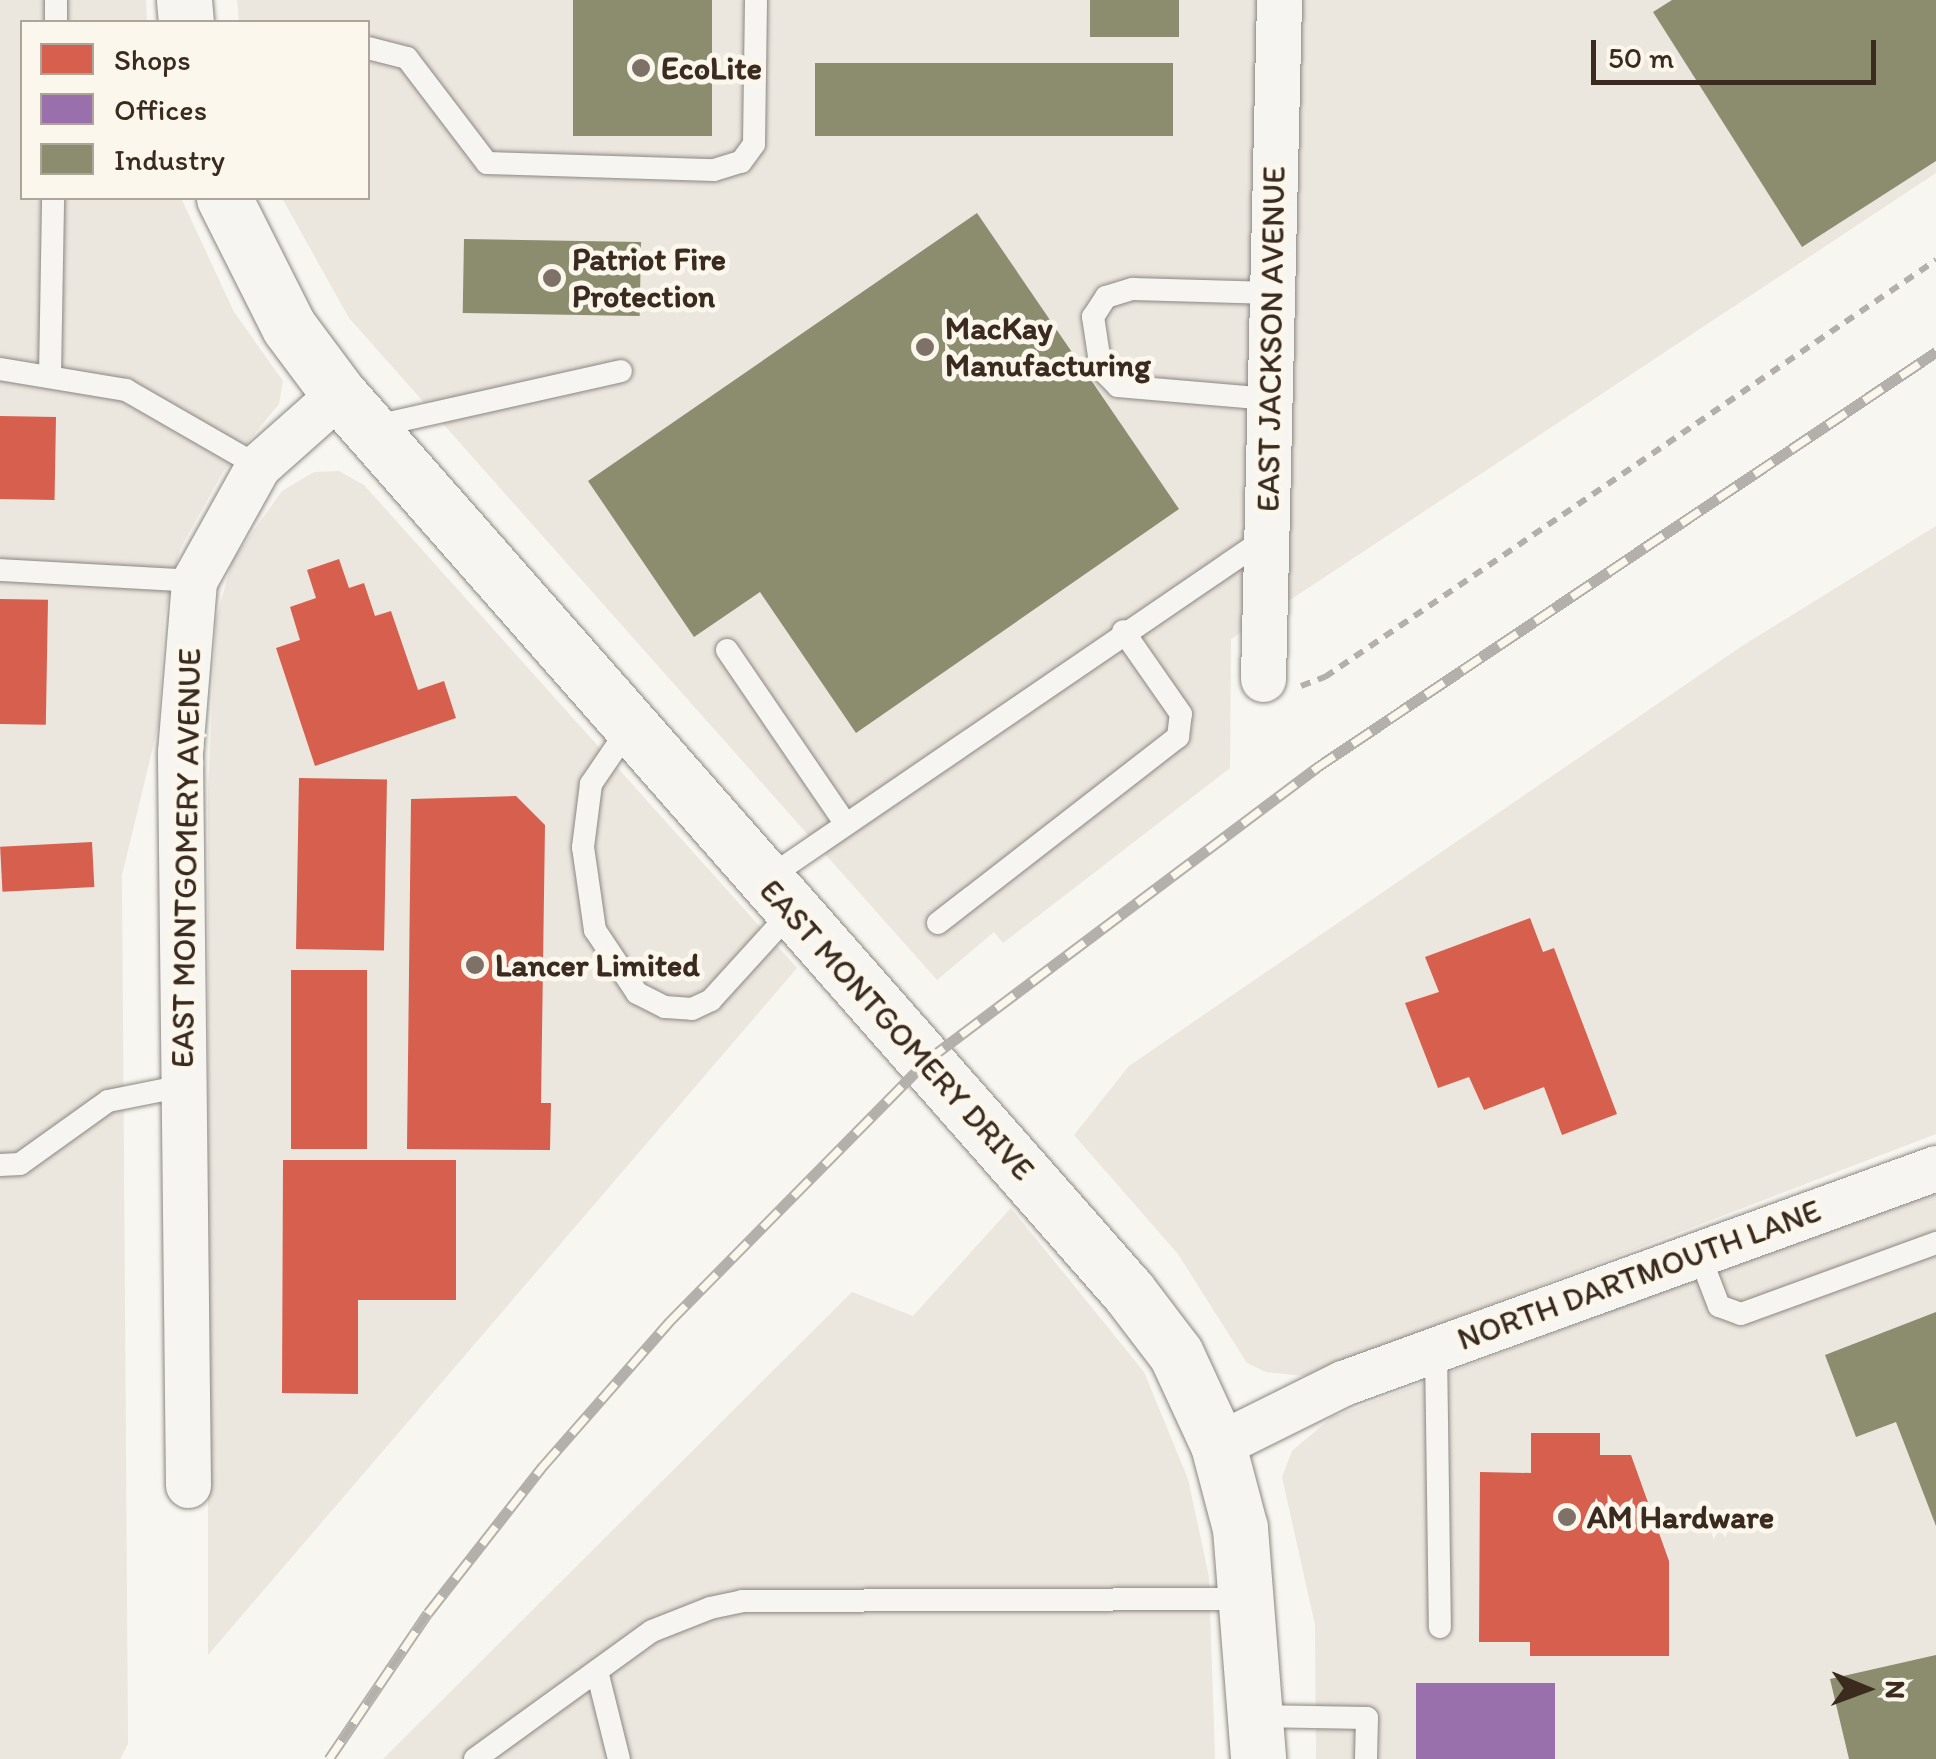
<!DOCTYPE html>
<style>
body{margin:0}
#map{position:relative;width:1936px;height:1759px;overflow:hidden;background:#f8f6f0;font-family:Itim,sans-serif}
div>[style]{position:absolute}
.built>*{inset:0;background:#ebe6de}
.shops>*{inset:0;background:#d6604d;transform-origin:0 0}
.offices>*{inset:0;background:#9970ab;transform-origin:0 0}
.industry>*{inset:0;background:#8c8c6e;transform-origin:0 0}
.path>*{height:6px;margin-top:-3px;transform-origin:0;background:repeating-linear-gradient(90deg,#b3b0ac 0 10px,transparent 0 18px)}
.roads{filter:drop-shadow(0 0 2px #8b8781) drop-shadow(0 0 2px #8b8781)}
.service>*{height:22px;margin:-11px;padding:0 11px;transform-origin:11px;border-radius:11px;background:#f6f5f1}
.minor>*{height:45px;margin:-22.5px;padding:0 22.5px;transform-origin:22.5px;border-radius:22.5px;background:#f6f5f1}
.secondary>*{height:55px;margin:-27.5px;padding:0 27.5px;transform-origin:27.5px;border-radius:27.5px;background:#f6f5f1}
.rail>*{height:11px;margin-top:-5.5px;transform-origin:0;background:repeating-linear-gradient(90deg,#fbf7ec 0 22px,#b3b0ac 0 44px);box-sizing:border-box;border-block:2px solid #b3b0ac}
.dots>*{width:28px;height:28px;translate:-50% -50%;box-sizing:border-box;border:5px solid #fbf7ec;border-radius:50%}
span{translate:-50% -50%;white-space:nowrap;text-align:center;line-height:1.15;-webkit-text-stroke:10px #fbf7ec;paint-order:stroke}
.poi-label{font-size:32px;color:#3b2a1e;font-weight:700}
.left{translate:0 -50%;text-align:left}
.street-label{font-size:32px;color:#3b2a1e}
.legend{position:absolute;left:20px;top:20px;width:350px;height:180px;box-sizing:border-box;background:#fbf7ec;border:2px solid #aea59a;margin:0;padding:12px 18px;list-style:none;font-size:30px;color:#3b2a1e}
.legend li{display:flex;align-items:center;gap:20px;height:50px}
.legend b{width:50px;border:2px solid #aea59a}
.north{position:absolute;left:1816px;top:1639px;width:100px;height:100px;-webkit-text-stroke:8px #fbf7ec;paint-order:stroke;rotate:91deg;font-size:28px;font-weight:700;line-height:40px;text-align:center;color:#3b2a1e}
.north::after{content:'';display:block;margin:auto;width:35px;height:45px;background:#3b2a1e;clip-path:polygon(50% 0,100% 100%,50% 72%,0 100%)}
.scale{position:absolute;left:1591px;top:40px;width:285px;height:45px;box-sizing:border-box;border:5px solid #3b2a1e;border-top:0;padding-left:12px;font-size:30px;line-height:35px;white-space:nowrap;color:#3b2a1e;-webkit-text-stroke:8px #fbf7ec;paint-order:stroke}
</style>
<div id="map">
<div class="built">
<div style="clip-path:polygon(0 0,146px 0,147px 22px,22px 22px,22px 198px,181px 198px,234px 312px,283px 381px,279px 404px,223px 472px,180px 549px,164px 618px,159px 722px,122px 875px,128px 1744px,120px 1759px,0 1759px)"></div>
<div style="clip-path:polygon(237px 0,1936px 0,1936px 173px,1231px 639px,1230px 768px,1003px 943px,994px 932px,937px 980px,349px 318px,282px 198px,368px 198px,368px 22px,239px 22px)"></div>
<div style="clip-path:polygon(339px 471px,364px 485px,797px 968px,208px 1655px,208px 791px,216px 620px,232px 561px,282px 491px,314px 472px)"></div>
<div style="clip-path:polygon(1936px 526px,1936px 1134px,1304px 1376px,1266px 1372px,1247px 1363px,1178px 1254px,1074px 1135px,1129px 1066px,1742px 646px)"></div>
<div style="clip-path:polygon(1936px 1187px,1936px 1759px,1316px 1759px,1315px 1625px,1282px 1477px,1292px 1451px,1332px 1417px)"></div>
<div style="clip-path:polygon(1011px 1208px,1144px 1372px,1188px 1479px,1209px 1577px,1215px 1759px,383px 1759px,852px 1292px,913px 1316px)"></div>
</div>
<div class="shops">
<div style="left:0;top:416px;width:56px;height:83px;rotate:1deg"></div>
<div style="clip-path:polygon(339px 559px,349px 588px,364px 583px,375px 616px,391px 611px,418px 690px,444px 681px,456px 718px,315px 766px,276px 648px,300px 640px,290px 607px,316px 598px,307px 570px)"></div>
<div style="left:0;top:599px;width:48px;height:125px;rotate:1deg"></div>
<div style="left:299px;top:778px;width:88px;height:171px;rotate:1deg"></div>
<div style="clip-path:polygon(516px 796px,545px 825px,541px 1103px,551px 1103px,550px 1150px,407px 1149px,411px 799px)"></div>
<div style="left:92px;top:842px;width:45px;height:92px;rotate:87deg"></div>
<div style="clip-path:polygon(1530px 918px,1543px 952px,1554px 948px,1617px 1114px,1562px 1135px,1544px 1087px,1484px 1110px,1469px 1077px,1438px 1088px,1405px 1003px,1439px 992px,1425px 957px)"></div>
<div style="left:291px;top:970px;width:76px;height:179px"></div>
<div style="clip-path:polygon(283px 1160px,456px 1160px,456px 1300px,358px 1300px,358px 1394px,282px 1393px)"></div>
<div style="clip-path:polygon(1531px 1433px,1600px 1433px,1600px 1455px,1631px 1455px,1669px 1561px,1669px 1656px,1530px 1656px,1530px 1642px,1479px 1642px,1480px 1472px,1531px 1473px)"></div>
</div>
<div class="offices">
<div style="left:1416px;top:1683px;width:139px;height:76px"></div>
</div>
<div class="industry">
<div style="left:573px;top:0;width:139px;height:136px"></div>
<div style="left:1090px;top:0;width:89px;height:37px"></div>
<div style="clip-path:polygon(1672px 0,1936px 0,1936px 161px,1802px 247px,1653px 12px)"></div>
<div style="left:815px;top:63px;width:358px;height:73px"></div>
<div style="clip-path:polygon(977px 213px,1179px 509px,856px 733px,760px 592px,694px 637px,588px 481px)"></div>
<div style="left:464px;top:239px;width:177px;height:74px;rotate:1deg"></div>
<div style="clip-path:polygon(1936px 1312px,1936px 1526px,1896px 1422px,1856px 1437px,1825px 1355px)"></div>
<div style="clip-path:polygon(1936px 1655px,1936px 1759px,1849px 1759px,1830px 1679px)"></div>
</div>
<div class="path">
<div style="left:1301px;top:686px;width:26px;rotate:-21deg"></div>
<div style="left:1325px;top:677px;width:740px;rotate:-34.31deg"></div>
</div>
<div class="roads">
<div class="service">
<div style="left:56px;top:22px;width:22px;rotate:-90deg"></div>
<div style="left:368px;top:48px;width:40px;rotate:14.4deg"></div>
<div style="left:407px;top:58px;width:132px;rotate:52.7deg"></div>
<div style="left:487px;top:163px;width:227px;rotate:1.8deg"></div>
<div style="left:714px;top:170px;width:28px;rotate:-17deg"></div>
<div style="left:741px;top:162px;width:22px;rotate:-54deg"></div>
<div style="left:754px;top:144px;width:144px;rotate:-89.2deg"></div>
<div style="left:0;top:369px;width:128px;rotate:9.5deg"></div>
<div style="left:126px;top:390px;width:152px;rotate:29.9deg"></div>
<div style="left:50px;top:376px;width:178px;rotate:-89deg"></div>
<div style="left:1269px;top:399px;width:152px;rotate:-175.1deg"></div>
<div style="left:1118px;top:386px;width:24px;rotate:-135deg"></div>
<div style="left:1101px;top:369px;width:53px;rotate:-98.7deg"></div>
<div style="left:1093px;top:317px;width:24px;rotate:-57deg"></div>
<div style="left:1106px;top:297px;width:28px;rotate:-17deg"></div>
<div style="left:1133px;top:289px;width:139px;rotate:1.6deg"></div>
<div style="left:371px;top:427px;width:256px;rotate:-12.6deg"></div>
<div style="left:0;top:570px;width:194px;rotate:3.2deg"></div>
<div style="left:727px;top:650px;width:209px;rotate:55.7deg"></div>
<div style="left:629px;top:728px;width:68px;rotate:124.2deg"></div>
<div style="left:591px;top:784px;width:64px;rotate:97.2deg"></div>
<div style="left:583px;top:847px;width:84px;rotate:81.8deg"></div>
<div style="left:595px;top:930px;width:76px;rotate:56.3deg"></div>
<div style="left:637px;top:993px;width:31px;rotate:27deg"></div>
<div style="left:665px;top:1007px;width:27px;rotate:4deg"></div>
<div style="left:692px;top:1009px;width:21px;rotate:-25deg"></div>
<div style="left:711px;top:1000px;width:120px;rotate:-47.7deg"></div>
<div style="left:765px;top:880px;width:607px;rotate:-34.32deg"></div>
<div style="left:938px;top:923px;width:304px;rotate:-37.8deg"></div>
<div style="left:1178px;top:737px;width:23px;rotate:-83deg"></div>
<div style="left:1181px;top:714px;width:101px;rotate:-124.9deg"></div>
<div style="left:0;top:1165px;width:20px;rotate:-3deg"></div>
<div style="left:20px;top:1164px;width:108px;rotate:-35.6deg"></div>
<div style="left:108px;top:1101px;width:76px;rotate:-11.3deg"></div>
<div style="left:1699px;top:1254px;width:56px;rotate:69deg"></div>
<div style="left:1719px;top:1306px;width:23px;rotate:20deg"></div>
<div style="left:1741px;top:1314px;width:208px;rotate:-20deg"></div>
<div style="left:1436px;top:1349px;width:278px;rotate:89.2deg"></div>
<div style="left:597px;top:1671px;width:91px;rotate:76deg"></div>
<div style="left:1256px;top:1716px;width:111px;rotate:1deg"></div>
<div style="left:1367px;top:1718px;width:41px;rotate:91.4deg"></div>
<div style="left:475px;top:1759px;width:218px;rotate:-35.9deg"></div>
<div style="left:652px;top:1631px;width:62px;rotate:-21.6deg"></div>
<div style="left:710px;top:1608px;width:33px;rotate:-12deg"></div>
<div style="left:742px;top:1601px;width:503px;rotate:-0.23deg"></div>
</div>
<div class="minor">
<div style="left:1263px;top:679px;width:679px;rotate:-88.65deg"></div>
<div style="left:1218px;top:1445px;width:140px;rotate:-26.4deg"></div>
<div style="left:1343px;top:1383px;width:631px;rotate:-19.93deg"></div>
<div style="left:188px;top:1485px;width:733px;rotate:-90.63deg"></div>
<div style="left:180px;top:752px;width:172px;rotate:-85.3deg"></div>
<div style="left:194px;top:581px;width:132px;rotate:-60.9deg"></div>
<div style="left:258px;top:466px;width:108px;rotate:-41.6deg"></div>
</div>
<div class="secondary">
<div style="left:184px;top:0;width:22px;rotate:85deg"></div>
<div style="left:224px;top:198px;width:144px;rotate:63.3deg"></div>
<div style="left:289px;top:327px;width:84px;rotate:53.3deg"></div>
<div style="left:339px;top:394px;width:1195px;rotate:48.67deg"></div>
<div style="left:1128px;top:1291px;width:79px;rotate:52.7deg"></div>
<div style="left:1176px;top:1354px;width:100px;rotate:65.2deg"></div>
<div style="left:1218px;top:1445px;width:86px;rotate:75.2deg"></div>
<div style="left:1240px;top:1528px;width:232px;rotate:85.5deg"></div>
</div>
</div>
<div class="rail">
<div style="left:329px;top:1759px;width:176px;rotate:-55.9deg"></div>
<div style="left:428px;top:1613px;width:187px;rotate:-52deg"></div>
<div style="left:543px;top:1466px;width:193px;rotate:-48.8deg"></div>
<div style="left:670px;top:1321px;width:365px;rotate:-45.4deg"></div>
<div style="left:926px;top:1061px;width:488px;rotate:-36.9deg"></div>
<div style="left:1316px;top:768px;width:747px;rotate:-33.86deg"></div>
</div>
<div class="dots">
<div style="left:641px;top:68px;background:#7d7168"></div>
<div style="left:552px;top:278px;background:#7d7168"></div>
<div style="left:925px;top:347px;background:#7d7168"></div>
<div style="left:475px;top:965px;background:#7d7168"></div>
<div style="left:1567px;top:1517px;background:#7d7168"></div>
</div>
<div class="poi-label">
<span class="left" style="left:661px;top:68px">EcoLite</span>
<span class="left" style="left:572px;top:278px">Patriot Fire<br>Protection</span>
<span class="left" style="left:945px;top:347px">MacKay<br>Manufacturing</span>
<span class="left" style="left:495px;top:965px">Lancer Limited</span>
<span class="left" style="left:1587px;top:1517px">AM Hardware</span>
</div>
<div class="street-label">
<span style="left:1271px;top:339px;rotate:-89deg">EAST JACKSON AVENUE</span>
<span style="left:186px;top:858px;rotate:-89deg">EAST MONTGOMERY AVENUE</span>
<span style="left:897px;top:1030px;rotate:48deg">EAST MONTGOMERY DRIVE</span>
<span style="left:1639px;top:1275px;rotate:-20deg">NORTH DARTMOUTH LANE</span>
</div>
<ul class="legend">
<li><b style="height:28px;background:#d6604d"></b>Shops</li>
<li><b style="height:28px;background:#9970ab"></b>Offices</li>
<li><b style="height:28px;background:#8c8c6e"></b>Industry</li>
</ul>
<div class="north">N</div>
<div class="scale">50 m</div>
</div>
